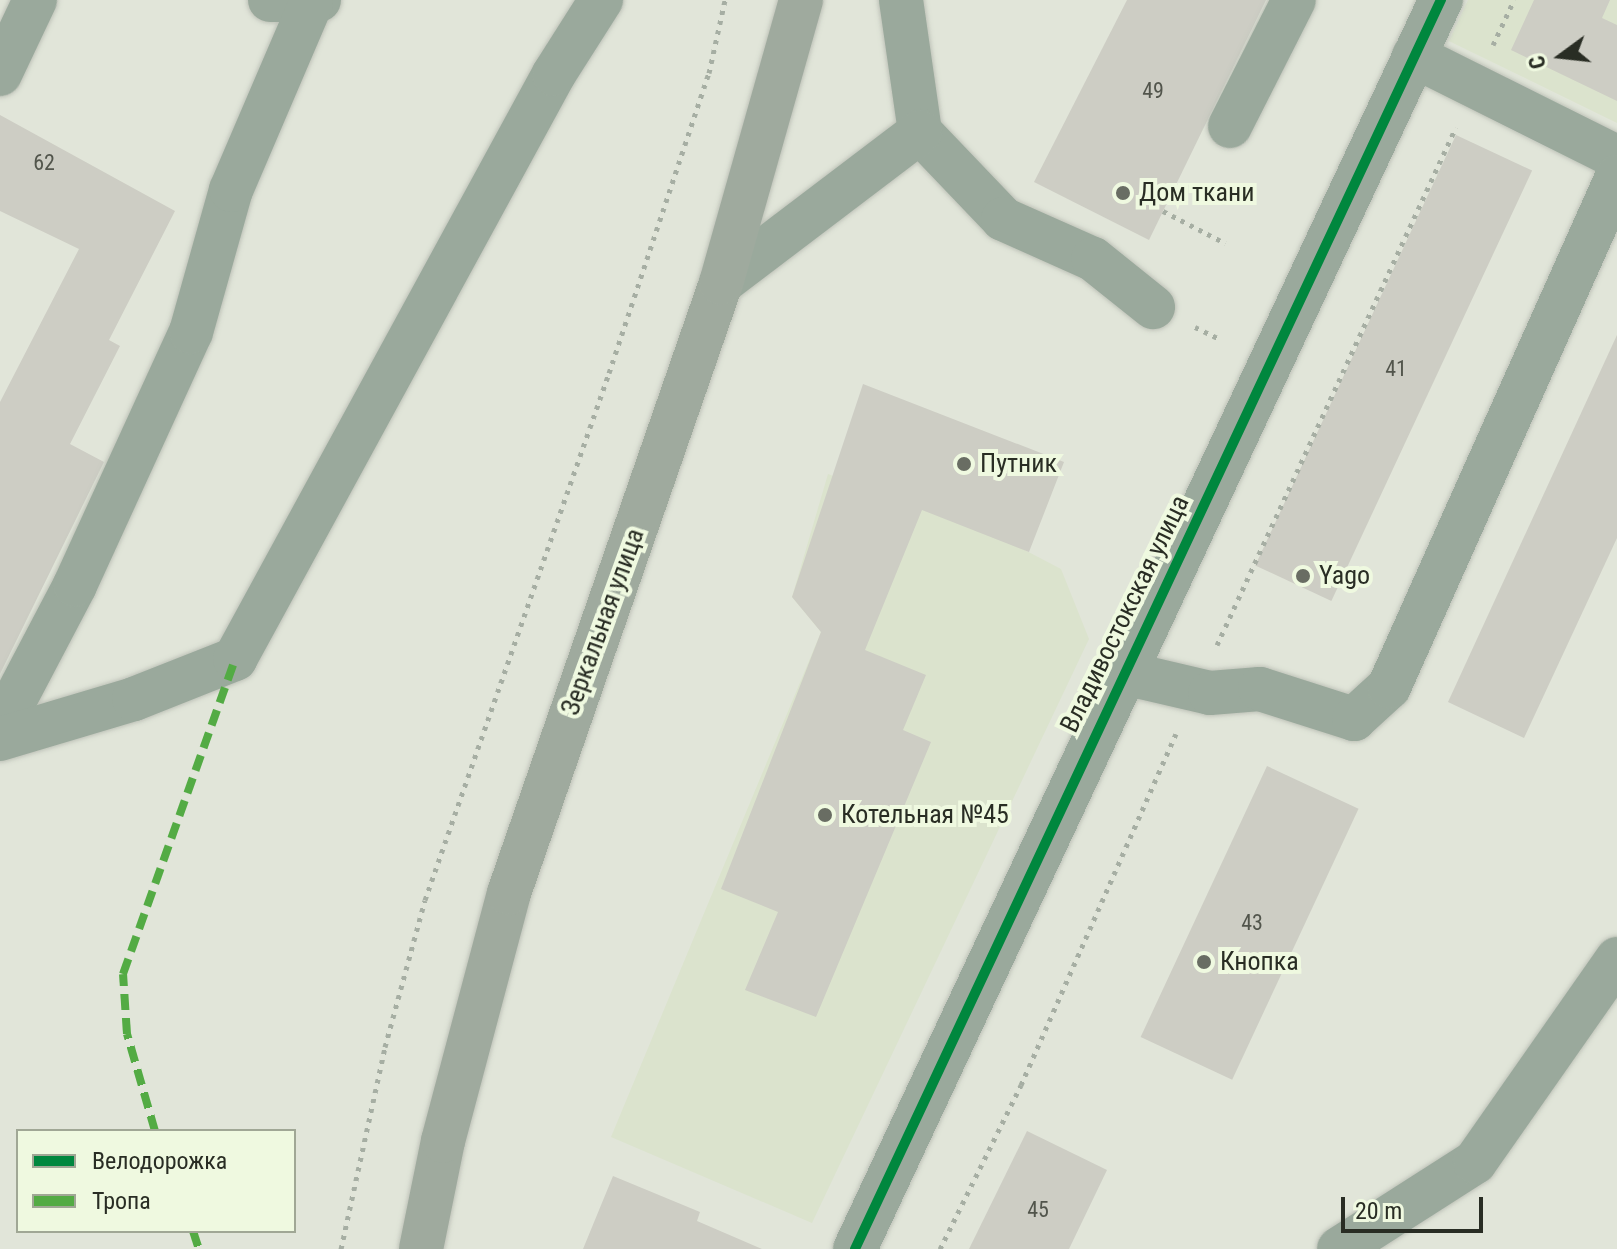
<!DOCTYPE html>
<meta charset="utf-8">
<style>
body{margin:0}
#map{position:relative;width:1617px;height:1249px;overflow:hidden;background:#e1e5d9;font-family:"Roboto Condensed",sans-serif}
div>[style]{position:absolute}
.built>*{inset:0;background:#dbe3cd}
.building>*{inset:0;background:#cdcdc4;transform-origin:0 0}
.path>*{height:5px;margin-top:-2.5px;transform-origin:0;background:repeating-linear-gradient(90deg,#a6aea3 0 4px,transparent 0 10px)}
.roads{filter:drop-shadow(0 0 2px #bfc3b9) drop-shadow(0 0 2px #bfc3b9)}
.minor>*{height:44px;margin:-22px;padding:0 22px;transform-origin:22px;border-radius:22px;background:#9aa99c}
.major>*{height:44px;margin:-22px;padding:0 22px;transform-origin:22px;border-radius:22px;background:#9faa9e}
.quiet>*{height:8px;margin-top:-4px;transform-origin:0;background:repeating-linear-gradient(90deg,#53ab44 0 16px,transparent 0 24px)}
.cycleway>*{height:10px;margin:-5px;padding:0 5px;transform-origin:5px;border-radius:5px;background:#00873e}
.dots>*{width:22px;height:22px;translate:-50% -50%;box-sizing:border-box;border:4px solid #eff9e0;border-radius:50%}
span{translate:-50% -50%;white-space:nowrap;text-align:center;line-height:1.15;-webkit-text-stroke:8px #eff9e0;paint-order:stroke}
.number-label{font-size:22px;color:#52554c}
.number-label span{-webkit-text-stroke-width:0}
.poi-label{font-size:26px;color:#292d24}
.left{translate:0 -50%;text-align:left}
.street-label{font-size:26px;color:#292d24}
.legend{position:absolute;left:16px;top:1129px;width:280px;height:104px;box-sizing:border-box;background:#eff9e0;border:2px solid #a0a795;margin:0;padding:10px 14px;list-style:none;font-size:24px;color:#292d24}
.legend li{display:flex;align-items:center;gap:16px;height:40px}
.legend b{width:40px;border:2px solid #a0a795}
.north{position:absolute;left:1521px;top:16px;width:80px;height:80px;-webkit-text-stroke:6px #eff9e0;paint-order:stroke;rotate:255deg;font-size:22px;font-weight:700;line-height:32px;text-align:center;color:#292d24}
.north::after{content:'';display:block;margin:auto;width:28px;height:36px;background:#292d24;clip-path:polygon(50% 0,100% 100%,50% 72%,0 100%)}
.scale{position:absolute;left:1341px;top:1197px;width:142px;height:36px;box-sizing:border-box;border:4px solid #292d24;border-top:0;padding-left:10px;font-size:24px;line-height:28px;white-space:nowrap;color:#292d24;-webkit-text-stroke:6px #eff9e0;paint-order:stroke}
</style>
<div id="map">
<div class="built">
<div style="clip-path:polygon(1468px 0,1617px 0,1617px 123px,1449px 41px)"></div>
<div style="clip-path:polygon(828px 474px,1011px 543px,1061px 569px,1089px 639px,812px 1223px,611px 1137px,821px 632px,792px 597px)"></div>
</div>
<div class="building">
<div style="clip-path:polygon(1127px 0,1266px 0,1149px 240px,1034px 182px)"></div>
<div style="clip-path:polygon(1534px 0,1610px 0,1602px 18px,1617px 25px,1617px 101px,1511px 50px)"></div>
<div style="clip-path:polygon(0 115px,175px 211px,109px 340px,120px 346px,70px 444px,104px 462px,0 674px,0 402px,79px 249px,0 211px)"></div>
<div style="left:1456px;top:135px;width:84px;height:475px;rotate:25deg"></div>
<div style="clip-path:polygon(1617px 335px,1617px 538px,1524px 738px,1448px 702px)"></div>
<div style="clip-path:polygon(863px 384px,1064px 462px,1029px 552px,922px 510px,865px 650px,926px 675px,903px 730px,931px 742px,816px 1017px,745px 990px,778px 912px,721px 889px,821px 632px,792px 597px)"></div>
<div style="left:1267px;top:766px;width:101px;height:299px;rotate:25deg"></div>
<div style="clip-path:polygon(1027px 1131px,1107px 1170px,1069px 1249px,969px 1249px)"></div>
<div style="clip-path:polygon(613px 1176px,700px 1212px,697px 1221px,762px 1249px,583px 1249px)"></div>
</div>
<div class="path">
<div style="left:1493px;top:45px;width:50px;rotate:-65deg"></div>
<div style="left:1163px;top:211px;width:70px;rotate:27.3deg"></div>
<div style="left:1195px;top:327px;width:28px;rotate:26deg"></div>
<div style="left:1217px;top:645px;width:570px;rotate:-65.23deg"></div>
<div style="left:341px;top:1249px;width:207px;rotate:-77.7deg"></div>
<div style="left:385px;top:1047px;width:152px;rotate:-74.8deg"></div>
<div style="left:425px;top:900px;width:558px;rotate:-70.75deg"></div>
<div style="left:609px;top:373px;width:316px;rotate:-71.6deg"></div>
<div style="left:709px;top:73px;width:75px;rotate:-77.6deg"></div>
<div style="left:940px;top:1249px;width:183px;rotate:-63.7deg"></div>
<div style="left:1021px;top:1085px;width:384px;rotate:-66.2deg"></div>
</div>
<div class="roads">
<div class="minor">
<div style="left:270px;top:0;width:49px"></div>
<div style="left:901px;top:0;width:133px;rotate:81.8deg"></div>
<div style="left:920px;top:132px;width:120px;rotate:46.3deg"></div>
<div style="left:1003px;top:219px;width:98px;rotate:24deg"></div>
<div style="left:1093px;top:259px;width:77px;rotate:38.7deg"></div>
<div style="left:1414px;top:56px;width:227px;rotate:26.5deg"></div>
<div style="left:0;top:74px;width:82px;rotate:-64.7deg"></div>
<div style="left:1230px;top:126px;width:141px;rotate:-63.1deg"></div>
<div style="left:721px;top:283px;width:250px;rotate:-37.2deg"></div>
<div style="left:1120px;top:672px;width:92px;rotate:13.1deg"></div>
<div style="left:1210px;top:693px;width:50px;rotate:-4.6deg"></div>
<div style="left:1260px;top:689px;width:99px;rotate:17.7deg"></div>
<div style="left:1354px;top:719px;width:47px;rotate:-42.4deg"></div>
<div style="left:1389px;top:687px;width:559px;rotate:-65.91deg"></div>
<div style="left:0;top:728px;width:161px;rotate:-62.3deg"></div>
<div style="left:75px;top:585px;width:278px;rotate:-65.4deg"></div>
<div style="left:191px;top:332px;width:148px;rotate:-74.3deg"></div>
<div style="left:231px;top:190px;width:203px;rotate:-66.8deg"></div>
<div style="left:0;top:739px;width:140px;rotate:-16.6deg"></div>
<div style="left:134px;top:699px;width:109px;rotate:-21.6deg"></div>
<div style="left:235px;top:659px;width:666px;rotate:-61.4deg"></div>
<div style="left:554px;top:74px;width:88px;rotate:-57.6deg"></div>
<div style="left:855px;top:1249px;width:1380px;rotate:-64.87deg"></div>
<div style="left:1339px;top:1249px;width:161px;rotate:-32.6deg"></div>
<div style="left:1475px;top:1162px;width:248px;rotate:-55deg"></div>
</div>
<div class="major">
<div style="left:421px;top:1249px;width:110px;rotate:-78.5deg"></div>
<div style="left:443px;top:1141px;width:257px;rotate:-75.1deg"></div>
<div style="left:509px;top:893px;width:646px;rotate:-70.84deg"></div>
<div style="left:721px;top:283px;width:294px;rotate:-74.2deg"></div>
</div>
</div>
<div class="quiet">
<div style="left:155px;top:1131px;width:101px;rotate:-106.1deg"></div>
<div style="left:127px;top:1034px;width:60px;rotate:-93.8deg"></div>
<div style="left:123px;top:974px;width:334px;rotate:-70.4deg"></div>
<div style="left:193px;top:1231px;width:19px;rotate:72deg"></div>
</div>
<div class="cycleway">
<div style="left:855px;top:1249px;width:1380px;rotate:-64.87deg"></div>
</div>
<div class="dots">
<div style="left:1123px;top:193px;background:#696d63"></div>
<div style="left:964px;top:464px;background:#696d63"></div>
<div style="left:1303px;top:576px;background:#696d63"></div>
<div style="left:825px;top:815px;background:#696d63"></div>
<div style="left:1204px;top:962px;background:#696d63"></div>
</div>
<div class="number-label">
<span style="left:1153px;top:91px">49</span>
<span style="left:44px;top:163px">62</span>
<span style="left:1396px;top:369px">41</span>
<span style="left:1252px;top:923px">43</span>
<span style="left:1038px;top:1210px">45</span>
</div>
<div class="poi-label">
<span class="left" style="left:1139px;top:193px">Дом ткани</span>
<span class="left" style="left:980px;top:464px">Путник</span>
<span class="left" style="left:1319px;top:576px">Yago</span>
<span class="left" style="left:841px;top:815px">Котельная №45</span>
<span class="left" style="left:1220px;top:962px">Кнопка</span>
</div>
<div class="street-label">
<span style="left:1125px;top:614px;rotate:-64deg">Владивостокская улица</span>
<span style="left:603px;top:622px;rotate:-70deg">Зеркальная улица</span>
</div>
<ul class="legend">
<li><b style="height:10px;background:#00873e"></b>Велодорожка</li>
<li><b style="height:10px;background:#53ab44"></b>Тропа</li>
</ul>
<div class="north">С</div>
<div class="scale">20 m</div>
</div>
